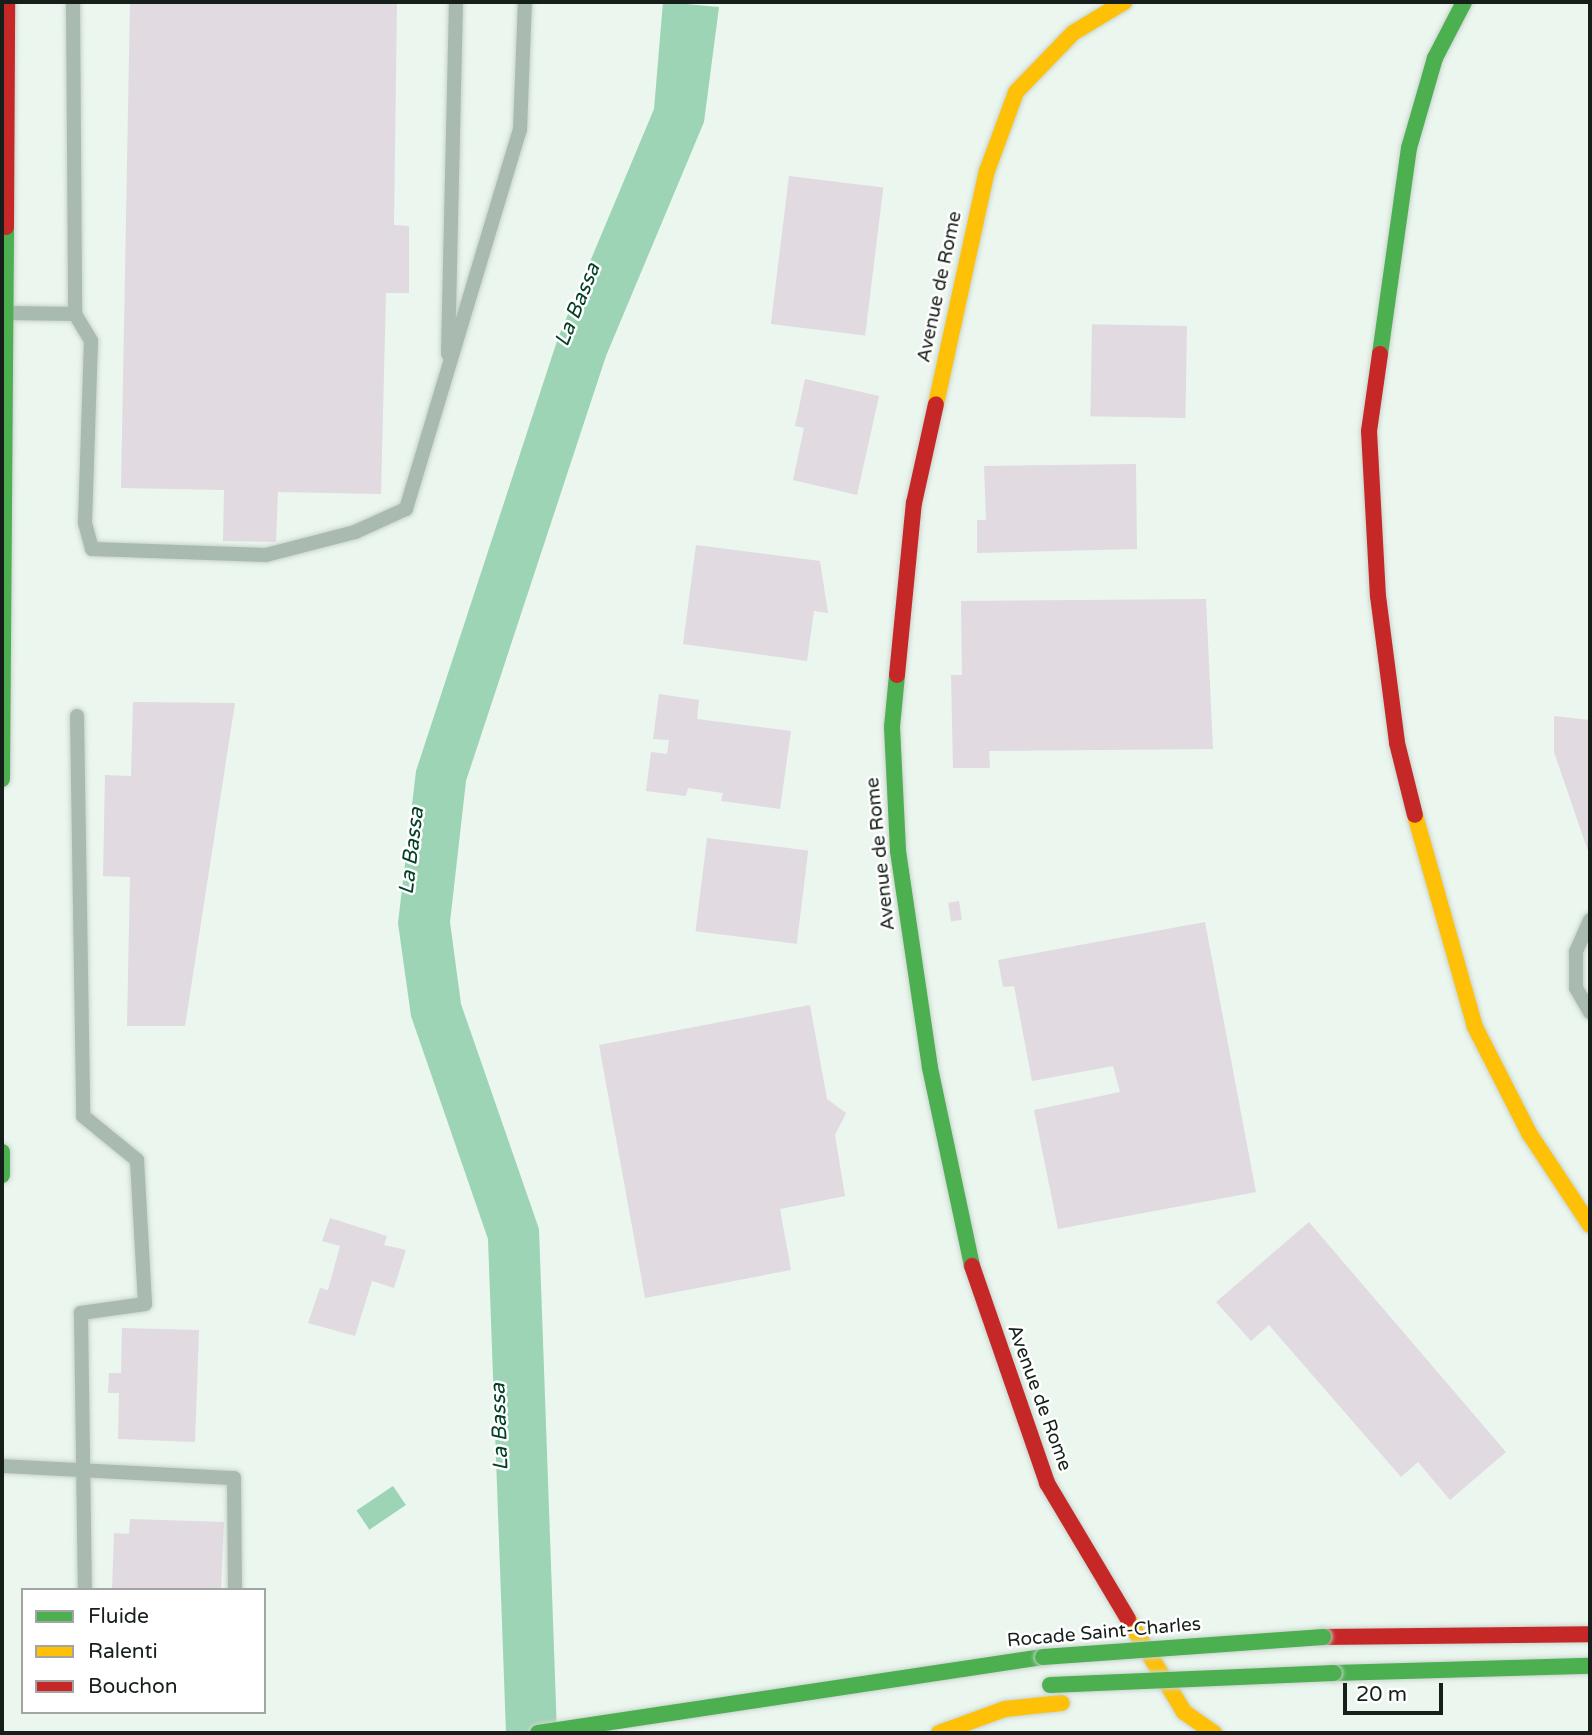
<!DOCTYPE html>
<style>
body{margin:0}
#map{position:relative;width:1592px;height:1735px;overflow:hidden;background:#eaf6ee;font-family:"Varela Round",sans-serif}
div>[style]{position:absolute}
.water>*{inset:0;background:#9dd4b5;transform-origin:0 0}
.building>*{inset:0;background:#e1dae1;transform-origin:0 0}
.roads{filter:drop-shadow(0 0 2px #c9d3cd) drop-shadow(0 0 2px #c9d3cd)}
.lane>*{height:14px;margin:-7px;padding:0 7px;transform-origin:7px;border-radius:7px;background:#a9bab1}
.fast>*{height:16px;margin:-8px;padding:0 8px;transform-origin:8px;border-radius:8px;background:#4caf50}
.slow>*{height:16px;margin:-8px;padding:0 8px;transform-origin:8px;border-radius:8px;background:#ffc107}
.jam>*{height:16px;margin:-8px;padding:0 8px;transform-origin:8px;border-radius:8px;background:#c62828}
.bridges{filter:drop-shadow(0 0 2px #c9d3cd) drop-shadow(0 0 2px #c9d3cd)}
.fast-bridge>*{height:16px;margin:-8px;padding:0 8px;transform-origin:8px;border-radius:8px;background:#4caf50}
span{translate:-50% -50%;white-space:nowrap;text-align:center;line-height:1.15;-webkit-text-stroke:5px #fff;paint-order:stroke}
.street-label{font-size:19px;color:#171f1a}
.water-label{font-size:21px;color:#034127;font-style:italic}
.frame{position:absolute;inset:0;border:4px solid #171f1a;pointer-events:none}
.legend{position:absolute;left:21px;top:1588px;width:245px;height:126px;box-sizing:border-box;background:#fff;border:2px solid #a2a5a3;margin:0;padding:9px 12px;list-style:none;font-size:21px;color:#171f1a}
.legend li{display:flex;align-items:center;gap:14px;height:35px}
.legend b{width:35px;border:2px solid #a2a5a3}
.scale{position:absolute;left:1343px;top:1683px;width:100px;height:32px;box-sizing:border-box;border:4px solid #171f1a;border-top:0;padding-left:9px;font-size:21px;line-height:24px;white-space:nowrap;color:#171f1a;-webkit-text-stroke:5px #fff;paint-order:stroke}
</style>
<div id="map">
<div class="water">
<div style="clip-path:polygon(663px 2px,719px 7px,704px 122px,606px 356px,466px 781px,450px 922px,461px 1004px,539px 1229px,557px 1733px,506px 1733px,488px 1239px,411px 1016px,398px 923px,416px 771px,558px 338px,654px 109px)"></div>
<div style="left:393px;top:1486px;width:23px;height:44px;rotate:56deg"></div>
</div>
<div class="building">
<div style="clip-path:polygon(130px 2px,397px 2px,394px 225px,409px 226px,409px 293px,386px 293px,381px 494px,278px 492px,276px 542px,223px 541px,224px 490px,121px 488px)"></div>
<div style="left:789px;top:176px;width:95px;height:149px;rotate:7deg"></div>
<div style="left:1187px;top:326px;width:92px;height:95px;rotate:91deg"></div>
<div style="clip-path:polygon(805px 379px,879px 396px,857px 495px,793px 480px,804px 428px,795px 426px)"></div>
<div style="clip-path:polygon(1136px 464px,1137px 549px,977px 553px,977px 520px,986px 520px,984px 466px)"></div>
<div style="clip-path:polygon(696px 545px,820px 561px,828px 613px,814px 611px,807px 661px,683px 644px)"></div>
<div style="clip-path:polygon(1206px 599px,1213px 749px,989px 751px,990px 768px,953px 768px,951px 675px,962px 675px,961px 601px)"></div>
<div style="clip-path:polygon(659px 694px,699px 700px,697px 719px,791px 731px,780px 809px,721px 801px,723px 793px,688px 788px,686px 796px,646px 791px,651px 752px,667px 754px,669px 740px,653px 739px)"></div>
<div style="clip-path:polygon(133px 702px,235px 703px,185px 1026px,127px 1026px,130px 877px,103px 876px,104px 825px,105px 775px,131px 776px)"></div>
<div style="clip-path:polygon(1554px 716px,1590px 720px,1590px 857px,1554px 752px)"></div>
<div style="left:707px;top:838px;width:102px;height:94px;rotate:7deg"></div>
<div style="left:959px;top:901px;width:19px;height:11px;rotate:81deg"></div>
<div style="clip-path:polygon(1205px 922px,1256px 1192px,1058px 1229px,1034px 1110px,1120px 1092px,1113px 1066px,1032px 1081px,1014px 986px,1003px 987px,998px 960px)"></div>
<div style="clip-path:polygon(810px 1005px,827px 1099px,846px 1113px,835px 1135px,845px 1196px,780px 1209px,791px 1270px,645px 1298px,599px 1045px)"></div>
<div style="clip-path:polygon(330px 1218px,387px 1236px,384px 1245px,406px 1250px,394px 1288px,372px 1281px,355px 1336px,308px 1323px,320px 1288px,328px 1290px,340px 1246px,322px 1241px)"></div>
<div style="clip-path:polygon(1309px 1222px,1506px 1452px,1450px 1500px,1418px 1462px,1401px 1477px,1269px 1325px,1251px 1341px,1216px 1302px)"></div>
<div style="clip-path:polygon(122px 1328px,199px 1330px,195px 1442px,118px 1439px,119px 1393px,108px 1393px,109px 1373px,121px 1373px)"></div>
<div style="clip-path:polygon(130px 1519px,224px 1522px,221px 1590px,112px 1590px,114px 1533px,129px 1534px)"></div>
</div>
<div class="roads">
<div class="lane">
<div style="left:73px;top:2px;width:312px;rotate:89.6deg"></div>
<div style="left:8px;top:313px;width:67px;rotate:0.9deg"></div>
<div style="left:75px;top:314px;width:31px;rotate:59deg"></div>
<div style="left:91px;top:341px;width:182px;rotate:91.9deg"></div>
<div style="left:85px;top:523px;width:27px;rotate:75deg"></div>
<div style="left:92px;top:549px;width:174px;rotate:2deg"></div>
<div style="left:266px;top:555px;width:92px;rotate:-14.5deg"></div>
<div style="left:355px;top:532px;width:56px;rotate:-24.3deg"></div>
<div style="left:406px;top:509px;width:396px;rotate:-73.3deg"></div>
<div style="left:520px;top:130px;width:128px;rotate:-87.8deg"></div>
<div style="left:448px;top:354px;width:352px;rotate:-88.7deg"></div>
<div style="left:77px;top:716px;width:400px;rotate:89.1deg"></div>
<div style="left:83px;top:1116px;width:70px;rotate:39.2deg"></div>
<div style="left:137px;top:1160px;width:144px;rotate:86.8deg"></div>
<div style="left:145px;top:1304px;width:65px;rotate:172deg"></div>
<div style="left:81px;top:1313px;width:277px;rotate:89.2deg"></div>
<div style="left:1590px;top:920px;width:35px;rotate:114deg"></div>
<div style="left:1576px;top:952px;width:36px;rotate:90deg"></div>
<div style="left:1576px;top:988px;width:28px;rotate:60deg"></div>
<div style="left:2px;top:1466px;width:232px;rotate:3deg"></div>
<div style="left:234px;top:1478px;width:112px;rotate:89.5deg"></div>
</div>
<div class="fast">
<div style="left:1380px;top:354px;width:208px;rotate:-82deg"></div>
<div style="left:1409px;top:148px;width:94px;rotate:-73.9deg"></div>
<div style="left:1435px;top:58px;width:63px;rotate:-62.6deg"></div>
<div style="left:897px;top:675px;width:52px;rotate:95.5deg"></div>
<div style="left:892px;top:727px;width:124px;rotate:87.2deg"></div>
<div style="left:898px;top:851px;width:219px;rotate:81.6deg"></div>
<div style="left:930px;top:1068px;width:202px;rotate:78deg"></div>
<div style="left:2px;top:779px;width:552px;rotate:-89.58deg"></div>
<div style="left:2px;top:1152px;width:23px;rotate:90deg"></div>
<div style="left:1334px;top:1673px;width:256px;rotate:-1.6deg"></div>
<div style="left:538px;top:1733px;width:511px;rotate:-8.56deg"></div>
</div>
<div class="slow">
<div style="left:936px;top:404px;width:239px;rotate:-77.7deg"></div>
<div style="left:987px;top:171px;width:84px;rotate:-69.8deg"></div>
<div style="left:1016px;top:92px;width:82px;rotate:-46deg"></div>
<div style="left:1073px;top:33px;width:60px;rotate:-31.3deg"></div>
<div style="left:1415px;top:815px;width:220px;rotate:74.2deg"></div>
<div style="left:1475px;top:1027px;width:119px;rotate:63deg"></div>
<div style="left:1529px;top:1133px;width:110px;rotate:56.5deg"></div>
<div style="left:1128px;top:1619px;width:109px;rotate:58.9deg"></div>
<div style="left:1184px;top:1712px;width:37px;rotate:35deg"></div>
<div style="left:939px;top:1733px;width:70px;rotate:-20deg"></div>
<div style="left:1005px;top:1709px;width:57px;rotate:-6deg"></div>
</div>
<div class="jam">
<div style="left:6px;top:227px;width:225px;rotate:-89.7deg"></div>
<div style="left:1380px;top:354px;width:78px;rotate:98.1deg"></div>
<div style="left:1369px;top:431px;width:165px;rotate:86.9deg"></div>
<div style="left:1378px;top:596px;width:148px;rotate:82.6deg"></div>
<div style="left:1397px;top:743px;width:74px;rotate:76deg"></div>
<div style="left:897px;top:675px;width:173px;rotate:-84.4deg"></div>
<div style="left:914px;top:503px;width:101px;rotate:-77.5deg"></div>
<div style="left:972px;top:1266px;width:230px;rotate:70.9deg"></div>
<div style="left:1047px;top:1483px;width:158px;rotate:59.2deg"></div>
<div style="left:1323px;top:1637px;width:267px;rotate:-0.6deg"></div>
</div>
</div>
<div class="bridges">
<div class="fast-bridge">
<div style="left:1043px;top:1657px;width:281px;rotate:-4.1deg"></div>
<div style="left:1050px;top:1685px;width:284px;rotate:-2.4deg"></div>
</div>
</div>
<div class="street-label">
<span style="left:940px;top:287px;rotate:-78deg">Avenue de Rome</span>
<span style="left:881px;top:854px;rotate:-96deg">Avenue de Rome</span>
<span style="left:1039px;top:1398px;rotate:70deg">Avenue de Rome</span>
<span style="left:1104px;top:1633px;rotate:-5deg">Rocade Saint-Charles</span>
</div>
<div class="water-label">
<span style="left:578px;top:305px;rotate:-68deg">La Bassa</span>
<span style="left:412px;top:851px;rotate:-83deg">La Bassa</span>
<span style="left:500px;top:1427px;rotate:-92deg">La Bassa</span>
</div>
<div class="frame"></div>
<ul class="legend">
<li><b style="height:9px;background:#4caf50"></b>Fluide</li>
<li><b style="height:9px;background:#ffc107"></b>Ralenti</li>
<li><b style="height:9px;background:#c62828"></b>Bouchon</li>
</ul>
<div class="scale">20 m</div>
</div>
